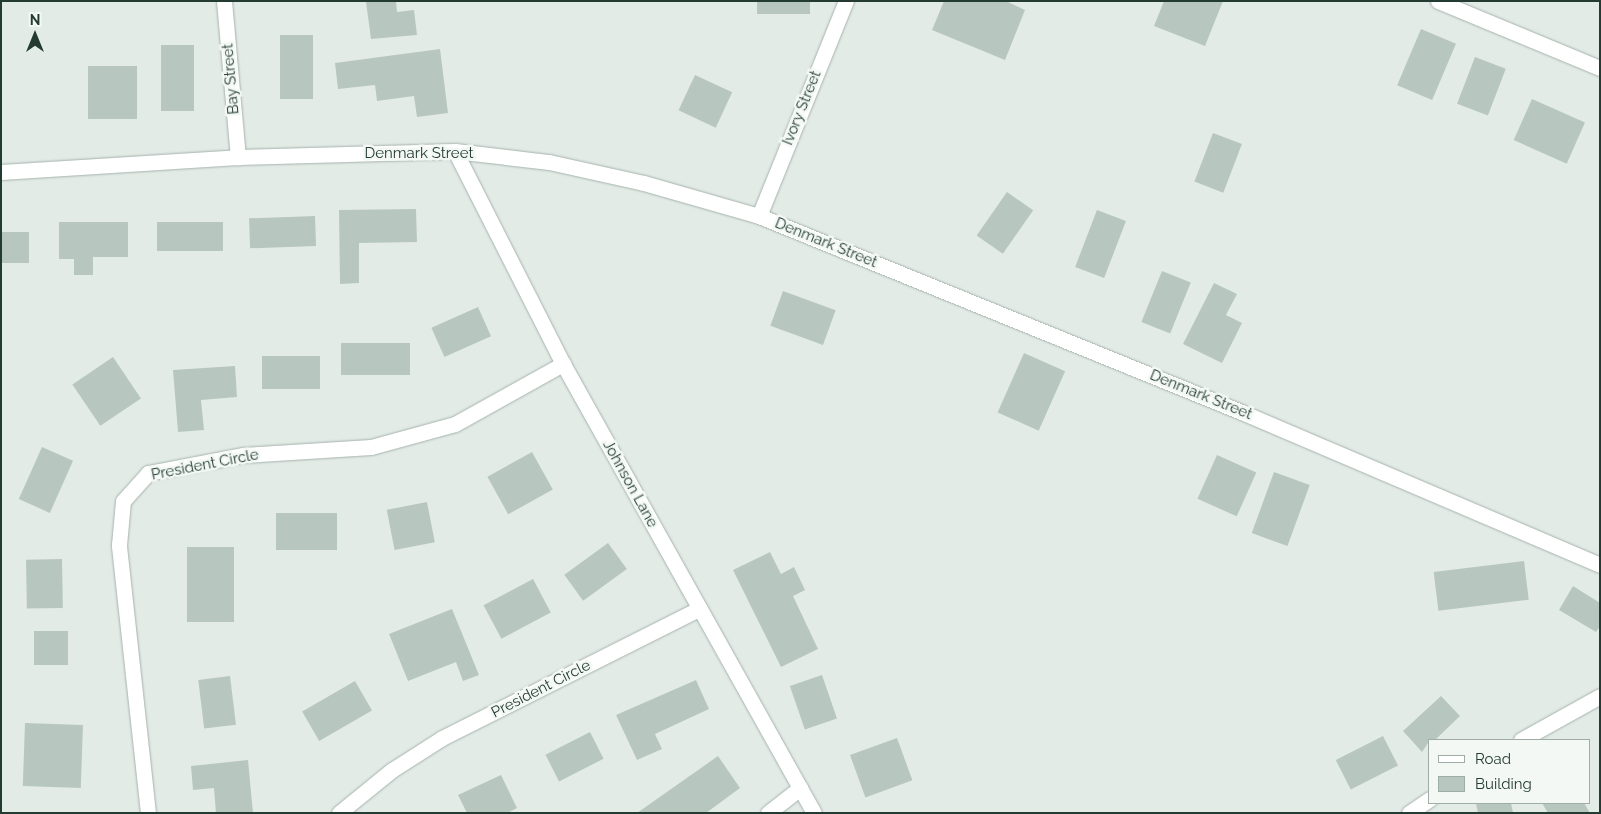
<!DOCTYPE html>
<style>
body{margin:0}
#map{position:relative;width:1601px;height:814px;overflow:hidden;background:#e3ebe7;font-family:Raleway,sans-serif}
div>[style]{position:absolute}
.building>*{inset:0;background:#b8c6c0;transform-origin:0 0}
.roads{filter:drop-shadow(0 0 1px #a6b3ad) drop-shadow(0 0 1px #a6b3ad)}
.minor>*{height:15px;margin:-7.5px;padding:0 7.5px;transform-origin:7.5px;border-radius:7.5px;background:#fff}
.tertiary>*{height:15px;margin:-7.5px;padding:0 7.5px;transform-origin:7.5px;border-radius:7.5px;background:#fff}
span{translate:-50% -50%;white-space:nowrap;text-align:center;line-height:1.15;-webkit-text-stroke:5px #f3f8f5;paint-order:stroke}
.street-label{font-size:15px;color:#243b33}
.frame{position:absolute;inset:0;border:2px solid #243b33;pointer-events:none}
.legend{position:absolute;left:1428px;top:739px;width:162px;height:65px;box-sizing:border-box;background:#f3f8f5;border:1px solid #a0aca7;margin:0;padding:6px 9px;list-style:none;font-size:15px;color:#243b33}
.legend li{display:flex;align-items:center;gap:10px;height:25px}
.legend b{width:25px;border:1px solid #a0aca7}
.north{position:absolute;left:10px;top:10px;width:50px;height:50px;-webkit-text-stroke:4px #f3f8f5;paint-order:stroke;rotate:0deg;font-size:14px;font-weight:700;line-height:20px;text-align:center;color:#243b33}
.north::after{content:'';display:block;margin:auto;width:18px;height:22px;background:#243b33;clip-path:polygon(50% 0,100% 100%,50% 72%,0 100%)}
</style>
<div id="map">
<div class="building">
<div style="clip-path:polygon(377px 1px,396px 1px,397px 12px,414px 10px,417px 35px,371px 39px,366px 2px)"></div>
<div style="left:757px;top:1px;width:53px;height:13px"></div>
<div style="clip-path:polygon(944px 1px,1006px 1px,1025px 10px,1005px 60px,932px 30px)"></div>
<div style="clip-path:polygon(1164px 1px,1223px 1px,1205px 46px,1154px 26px)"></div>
<div style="left:1421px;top:29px;width:38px;height:61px;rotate:23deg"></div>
<div style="left:280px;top:35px;width:33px;height:64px"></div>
<div style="left:161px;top:45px;width:33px;height:66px"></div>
<div style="clip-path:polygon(440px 49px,448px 113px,417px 117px,414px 96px,377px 101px,375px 85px,338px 89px,335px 63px)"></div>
<div style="left:1475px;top:57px;width:33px;height:50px;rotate:21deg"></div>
<div style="left:88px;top:66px;width:49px;height:53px"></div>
<div style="left:695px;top:75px;width:41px;height:39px;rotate:25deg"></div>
<div style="left:1532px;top:99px;width:58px;height:45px;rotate:24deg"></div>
<div style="left:1213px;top:133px;width:31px;height:52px;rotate:21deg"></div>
<div style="left:1007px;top:192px;width:32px;height:53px;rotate:35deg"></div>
<div style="clip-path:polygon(416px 209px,417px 242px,359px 243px,359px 283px,340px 284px,339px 210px)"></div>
<div style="left:1097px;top:210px;width:31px;height:61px;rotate:21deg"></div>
<div style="left:315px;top:216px;width:30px;height:66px;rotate:88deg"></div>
<div style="clip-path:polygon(59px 222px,128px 222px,128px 257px,93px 257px,93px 275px,74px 275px,74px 259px,59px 259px)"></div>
<div style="left:157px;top:222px;width:66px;height:29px"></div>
<div style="left:1px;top:232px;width:28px;height:31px"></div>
<div style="left:1162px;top:271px;width:31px;height:55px;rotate:22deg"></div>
<div style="clip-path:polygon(1214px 283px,1237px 294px,1226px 315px,1242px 323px,1222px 363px,1183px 344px)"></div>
<div style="left:783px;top:291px;width:56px;height:37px;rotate:20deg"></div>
<div style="left:478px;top:307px;width:32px;height:51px;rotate:66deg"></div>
<div style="left:410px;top:343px;width:32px;height:69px;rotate:90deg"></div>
<div style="left:1024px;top:353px;width:45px;height:65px;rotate:24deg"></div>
<div style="left:262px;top:356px;width:58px;height:33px"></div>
<div style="left:113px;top:357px;width:50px;height:49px;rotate:56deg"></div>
<div style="clip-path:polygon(235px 366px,237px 397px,201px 400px,204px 430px,178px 432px,173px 370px)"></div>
<div style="left:42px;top:447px;width:34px;height:57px;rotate:24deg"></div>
<div style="left:532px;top:452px;width:43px;height:51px;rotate:61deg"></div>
<div style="left:1217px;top:455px;width:43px;height:48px;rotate:24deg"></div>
<div style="left:1274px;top:472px;width:38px;height:65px;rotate:20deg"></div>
<div style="left:427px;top:502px;width:41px;height:41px;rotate:79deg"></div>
<div style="left:276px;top:513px;width:61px;height:37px"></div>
<div style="left:608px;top:543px;width:32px;height:54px;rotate:54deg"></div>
<div style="left:187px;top:547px;width:47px;height:75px"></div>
<div style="clip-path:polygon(770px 552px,781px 574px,794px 567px,805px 590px,793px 596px,818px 649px,781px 667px,733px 570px)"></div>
<div style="left:62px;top:559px;width:49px;height:36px;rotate:89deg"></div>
<div style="left:1524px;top:561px;width:39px;height:91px;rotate:83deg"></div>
<div style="left:533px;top:579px;width:38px;height:56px;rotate:62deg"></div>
<div style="clip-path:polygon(1573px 586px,1600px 603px,1600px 626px,1596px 632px,1559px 610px)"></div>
<div style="clip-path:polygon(452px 609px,479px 675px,463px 681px,456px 662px,408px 681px,389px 634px)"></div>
<div style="left:34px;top:631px;width:34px;height:34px"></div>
<div style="left:822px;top:675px;width:46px;height:34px;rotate:71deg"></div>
<div style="left:230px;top:676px;width:49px;height:32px;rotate:83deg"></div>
<div style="clip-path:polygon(696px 680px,709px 709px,655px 734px,662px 749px,637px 760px,616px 715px)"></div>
<div style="left:355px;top:681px;width:34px;height:61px;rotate:60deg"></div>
<div style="clip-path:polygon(1441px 696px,1460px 716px,1435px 740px,1430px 740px,1422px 752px,1403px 731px)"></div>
<div style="left:25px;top:723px;width:58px;height:63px;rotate:2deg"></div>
<div style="left:590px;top:732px;width:30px;height:50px;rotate:63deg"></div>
<div style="left:1383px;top:736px;width:33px;height:53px;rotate:63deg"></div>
<div style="left:897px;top:738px;width:45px;height:50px;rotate:70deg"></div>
<div style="clip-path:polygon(718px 756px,740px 788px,706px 813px,637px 813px)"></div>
<div style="clip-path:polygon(248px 760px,253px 813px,216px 813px,214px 788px,193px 790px,191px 766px)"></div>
<div style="clip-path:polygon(501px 775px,517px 808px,507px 813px,467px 813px,458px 795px)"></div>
<div style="clip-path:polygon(1511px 803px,1513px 813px,1478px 813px,1476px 804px)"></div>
<div style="clip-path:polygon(1542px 803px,1584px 803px,1590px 813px,1548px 813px)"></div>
</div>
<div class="roads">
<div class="minor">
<div style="left:224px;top:1px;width:157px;rotate:84.9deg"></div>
<div style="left:455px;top:151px;width:239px;rotate:63.1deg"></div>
<div style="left:563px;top:364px;width:514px;rotate:60.79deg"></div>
<div style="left:759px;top:216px;width:232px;rotate:-68deg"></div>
<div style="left:148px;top:813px;width:270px;rotate:-96.2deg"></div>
<div style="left:119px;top:545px;width:44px;rotate:-84.8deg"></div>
<div style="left:123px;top:501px;width:38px;rotate:-48deg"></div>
<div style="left:148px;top:473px;width:97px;rotate:-10.7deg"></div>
<div style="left:243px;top:455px;width:128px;rotate:-3.6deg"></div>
<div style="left:371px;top:447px;width:87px;rotate:-15.3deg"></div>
<div style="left:455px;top:424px;width:124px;rotate:-29.1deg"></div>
<div style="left:339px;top:813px;width:68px;rotate:-39.1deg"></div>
<div style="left:392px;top:770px;width:59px;rotate:-32.6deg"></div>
<div style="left:442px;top:738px;width:288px;rotate:-26.7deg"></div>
<div style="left:768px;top:813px;width:41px;rotate:-38deg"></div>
</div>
<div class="tertiary">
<div style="left:1438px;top:1px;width:175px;rotate:22.5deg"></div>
<div style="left:1px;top:172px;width:237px;rotate:-3.6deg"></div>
<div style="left:238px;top:157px;width:217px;rotate:-1.6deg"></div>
<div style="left:455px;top:151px;width:95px;rotate:6.7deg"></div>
<div style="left:549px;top:162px;width:97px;rotate:12.5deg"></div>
<div style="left:644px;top:183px;width:120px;rotate:16deg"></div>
<div style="left:759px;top:216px;width:523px;rotate:22.11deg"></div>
<div style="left:1244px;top:413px;width:387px;rotate:23.1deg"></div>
<div style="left:1521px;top:740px;width:90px;rotate:-29.1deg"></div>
<div style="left:1409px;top:813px;width:25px;rotate:-34deg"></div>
</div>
</div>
<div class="street-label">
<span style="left:231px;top:79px;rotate:-95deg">Bay Street</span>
<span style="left:802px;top:108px;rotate:-68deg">Ivory Street</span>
<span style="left:419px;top:154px">Denmark Street</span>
<span style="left:826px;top:243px;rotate:22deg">Denmark Street</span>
<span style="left:1201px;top:395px;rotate:22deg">Denmark Street</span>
<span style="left:205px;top:465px;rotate:-11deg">President Circle</span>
<span style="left:630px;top:484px;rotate:61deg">Johnson Lane</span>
<span style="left:541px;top:689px;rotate:-27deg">President Circle</span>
</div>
<div class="frame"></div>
<ul class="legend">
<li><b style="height:6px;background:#fff"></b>Road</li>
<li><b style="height:14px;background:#b8c6c0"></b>Building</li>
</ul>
<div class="north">N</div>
</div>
